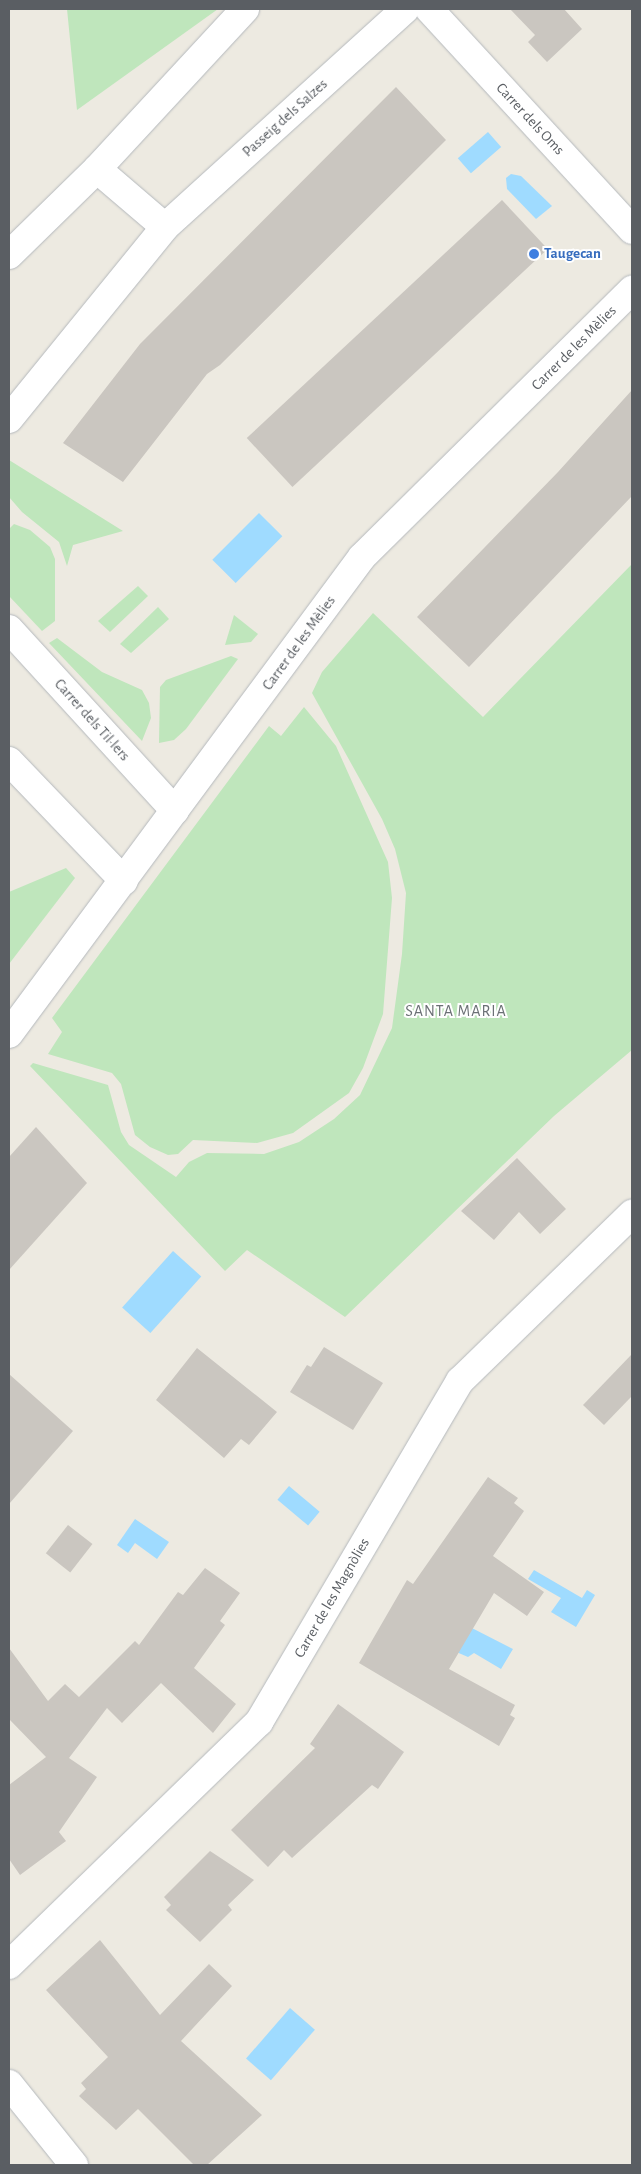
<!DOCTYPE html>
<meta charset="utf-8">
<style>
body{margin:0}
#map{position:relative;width:641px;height:2174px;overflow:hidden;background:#edeae1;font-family:"Alegreya Sans",sans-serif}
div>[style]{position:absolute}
.green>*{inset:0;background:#bfe6bc}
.water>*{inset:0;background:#9fdbff;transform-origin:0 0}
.building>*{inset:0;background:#cac6c0;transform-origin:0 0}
.roads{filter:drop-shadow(0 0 1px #b4b8bc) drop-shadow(0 0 1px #b4b8bc)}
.minor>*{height:28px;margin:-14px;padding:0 14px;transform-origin:14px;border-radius:14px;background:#fff}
.dots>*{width:14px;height:14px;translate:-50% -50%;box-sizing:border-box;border:2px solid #fff;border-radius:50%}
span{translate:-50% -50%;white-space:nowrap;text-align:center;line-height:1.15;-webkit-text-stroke:4px #fff;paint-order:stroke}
.street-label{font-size:15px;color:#5a5e63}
.shop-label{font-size:15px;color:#366cbe;font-weight:700}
.left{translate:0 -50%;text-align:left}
.neighbourhood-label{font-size:16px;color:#6b7075;letter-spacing:1px}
.frame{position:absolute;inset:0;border:10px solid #5a5e63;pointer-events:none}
</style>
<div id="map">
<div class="green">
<div style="clip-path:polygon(67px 9px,218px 9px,77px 110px)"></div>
<div style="clip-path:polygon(9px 460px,123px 531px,73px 545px,67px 566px,59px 542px,22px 512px,9px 497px)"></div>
<div style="clip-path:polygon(14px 524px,30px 530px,50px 547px,55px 559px,55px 621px,42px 631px,9px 596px,9px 529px)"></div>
<div style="clip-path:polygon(632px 564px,632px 1050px,554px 1116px,345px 1317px,247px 1250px,225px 1271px,30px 1066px,33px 1063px,108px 1085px,121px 1132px,129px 1145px,176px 1177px,189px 1162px,207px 1153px,264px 1154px,299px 1142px,334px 1119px,360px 1095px,392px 1028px,402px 954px,406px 893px,395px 849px,382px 819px,312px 693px,322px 672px,373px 613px,483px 717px)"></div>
<div style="clip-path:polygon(138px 586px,148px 596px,110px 632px,98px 621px)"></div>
<div style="clip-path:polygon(158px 607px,169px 619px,131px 653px,120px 644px)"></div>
<div style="clip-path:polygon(234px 615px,258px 634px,251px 642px,225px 645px)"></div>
<div style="clip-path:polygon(57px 638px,102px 672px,142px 690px,149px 703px,151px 718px,142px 741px,49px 643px)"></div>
<div style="clip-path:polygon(231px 656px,238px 659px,186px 729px,174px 740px,159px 743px,160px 687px,166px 680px)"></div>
<div style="clip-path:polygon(304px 707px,336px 746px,388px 862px,392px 898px,383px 1014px,363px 1068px,349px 1093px,293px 1133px,257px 1143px,193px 1140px,178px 1154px,168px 1155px,150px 1147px,135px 1135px,121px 1084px,112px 1073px,48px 1054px,62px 1032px,52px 1018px,269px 726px,281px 736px)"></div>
<div style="clip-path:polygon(66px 868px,75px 878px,9px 964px,9px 892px)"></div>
</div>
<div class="water">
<div style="left:488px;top:132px;width:20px;height:40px;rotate:49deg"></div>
<div style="clip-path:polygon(511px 174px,521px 176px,552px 206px,536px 219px,507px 189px,506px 178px)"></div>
<div style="left:259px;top:513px;width:33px;height:66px;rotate:45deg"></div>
<div style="left:173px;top:1251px;width:38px;height:76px;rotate:42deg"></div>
<div style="left:289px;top:1486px;width:40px;height:18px;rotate:40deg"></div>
<div style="clip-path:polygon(135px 1519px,169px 1542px,157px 1559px,135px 1543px,128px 1553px,117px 1545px)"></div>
<div style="clip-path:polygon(534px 1570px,582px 1598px,587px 1590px,595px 1595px,576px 1627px,551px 1612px,561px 1598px,528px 1579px)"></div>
<div style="clip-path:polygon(466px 1625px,513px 1649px,501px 1669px,474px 1653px,468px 1657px,454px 1651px)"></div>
<div style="left:290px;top:2008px;width:33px;height:67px;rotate:41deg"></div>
</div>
<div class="building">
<div style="clip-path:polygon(510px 9px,564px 9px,582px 29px,547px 62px,528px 42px,535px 35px)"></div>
<div style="clip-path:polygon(396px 87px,446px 140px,220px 365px,207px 374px,123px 482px,63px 443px,140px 344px)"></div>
<div style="left:502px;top:200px;width:67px;height:349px;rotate:47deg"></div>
<div style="clip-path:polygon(632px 390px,632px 496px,469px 667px,417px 617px,558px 472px)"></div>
<div style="clip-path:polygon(36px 1127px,87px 1183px,9px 1270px,9px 1157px)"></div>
<div style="clip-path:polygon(517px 1158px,566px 1209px,540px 1234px,519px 1212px,494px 1240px,461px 1211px)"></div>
<div style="clip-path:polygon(324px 1347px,383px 1383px,353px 1430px,290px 1392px,307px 1365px,311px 1367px)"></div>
<div style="clip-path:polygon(197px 1348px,277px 1412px,249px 1445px,241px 1439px,224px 1458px,156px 1400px)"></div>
<div style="clip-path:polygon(632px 1354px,632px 1396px,604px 1425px,583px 1405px)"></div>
<div style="clip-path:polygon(9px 1374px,73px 1431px,9px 1504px)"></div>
<div style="clip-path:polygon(488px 1477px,518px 1498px,514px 1503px,524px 1511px,493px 1556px,544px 1592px,527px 1616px,494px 1593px,449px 1669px,515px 1705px,510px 1715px,515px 1718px,499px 1746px,359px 1663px,407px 1580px,413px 1584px)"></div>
<div style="left:68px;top:1525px;width:31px;height:36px;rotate:38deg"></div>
<div style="clip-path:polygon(205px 1568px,240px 1593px,220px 1621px,225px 1625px,194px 1668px,236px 1704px,213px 1733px,161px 1683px,122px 1723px,107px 1708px,69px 1758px,97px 1777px,59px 1832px,66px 1841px,20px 1875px,9px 1859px,9px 1785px,46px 1757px,9px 1719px,9px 1648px,48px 1701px,65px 1684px,79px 1697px,135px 1641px,139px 1645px,178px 1592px,183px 1595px)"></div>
<div style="clip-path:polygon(338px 1704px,404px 1752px,378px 1789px,372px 1785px,292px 1858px,284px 1850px,268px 1867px,231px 1830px,315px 1748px,310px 1744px)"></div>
<div style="clip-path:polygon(210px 1851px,254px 1880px,228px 1905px,232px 1910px,200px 1942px,166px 1910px,171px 1905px,164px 1897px)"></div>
<div style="clip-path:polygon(100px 1940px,160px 2015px,209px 1964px,232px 1986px,181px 2041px,262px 2115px,207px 2165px,194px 2165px,138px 2109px,116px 2130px,79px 2096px,86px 2089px,81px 2083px,108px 2057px,46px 1990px)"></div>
</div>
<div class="roads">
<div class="minor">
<div style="left:429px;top:9px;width:300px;rotate:47.4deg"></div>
<div style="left:97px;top:169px;width:89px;rotate:40.5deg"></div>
<div style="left:9px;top:255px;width:123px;rotate:-44.3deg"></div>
<div style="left:97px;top:169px;width:218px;rotate:-47.2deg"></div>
<div style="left:9px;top:419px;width:247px;rotate:-50.9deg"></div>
<div style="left:165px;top:227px;width:324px;rotate:-42.2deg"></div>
<div style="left:9px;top:629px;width:246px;rotate:47.6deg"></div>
<div style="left:9px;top:761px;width:166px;rotate:46.2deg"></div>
<div style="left:9px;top:1034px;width:593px;rotate:-53.5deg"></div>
<div style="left:362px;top:557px;width:380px;rotate:-44.7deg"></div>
<div style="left:9px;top:1965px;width:349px;rotate:-44.2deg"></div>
<div style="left:259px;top:1722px;width:396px;rotate:-59.5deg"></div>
<div style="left:460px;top:1381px;width:240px;rotate:-44.2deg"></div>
<div style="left:9px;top:2084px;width:104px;rotate:51.3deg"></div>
</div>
</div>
<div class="dots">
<div style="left:534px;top:254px;background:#3f7fe0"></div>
</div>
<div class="street-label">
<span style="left:285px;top:118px;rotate:-42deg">Passeig dels Salzes</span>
<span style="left:530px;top:119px;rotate:47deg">Carrer dels Oms</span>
<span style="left:574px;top:348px;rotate:-45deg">Carrer de les Mèlies</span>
<span style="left:299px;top:643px;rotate:-54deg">Carrer de les Mèlies</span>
<span style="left:92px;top:720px;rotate:48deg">Carrer dels Til·lers</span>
<span style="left:332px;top:1598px;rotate:-60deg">Carrer de les Magnòlies</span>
</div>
<div class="shop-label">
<span class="left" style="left:544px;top:254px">Taugecan</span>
</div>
<div class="neighbourhood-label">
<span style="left:456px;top:1011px">SANTA MARIA</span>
</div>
<div class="frame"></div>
</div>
